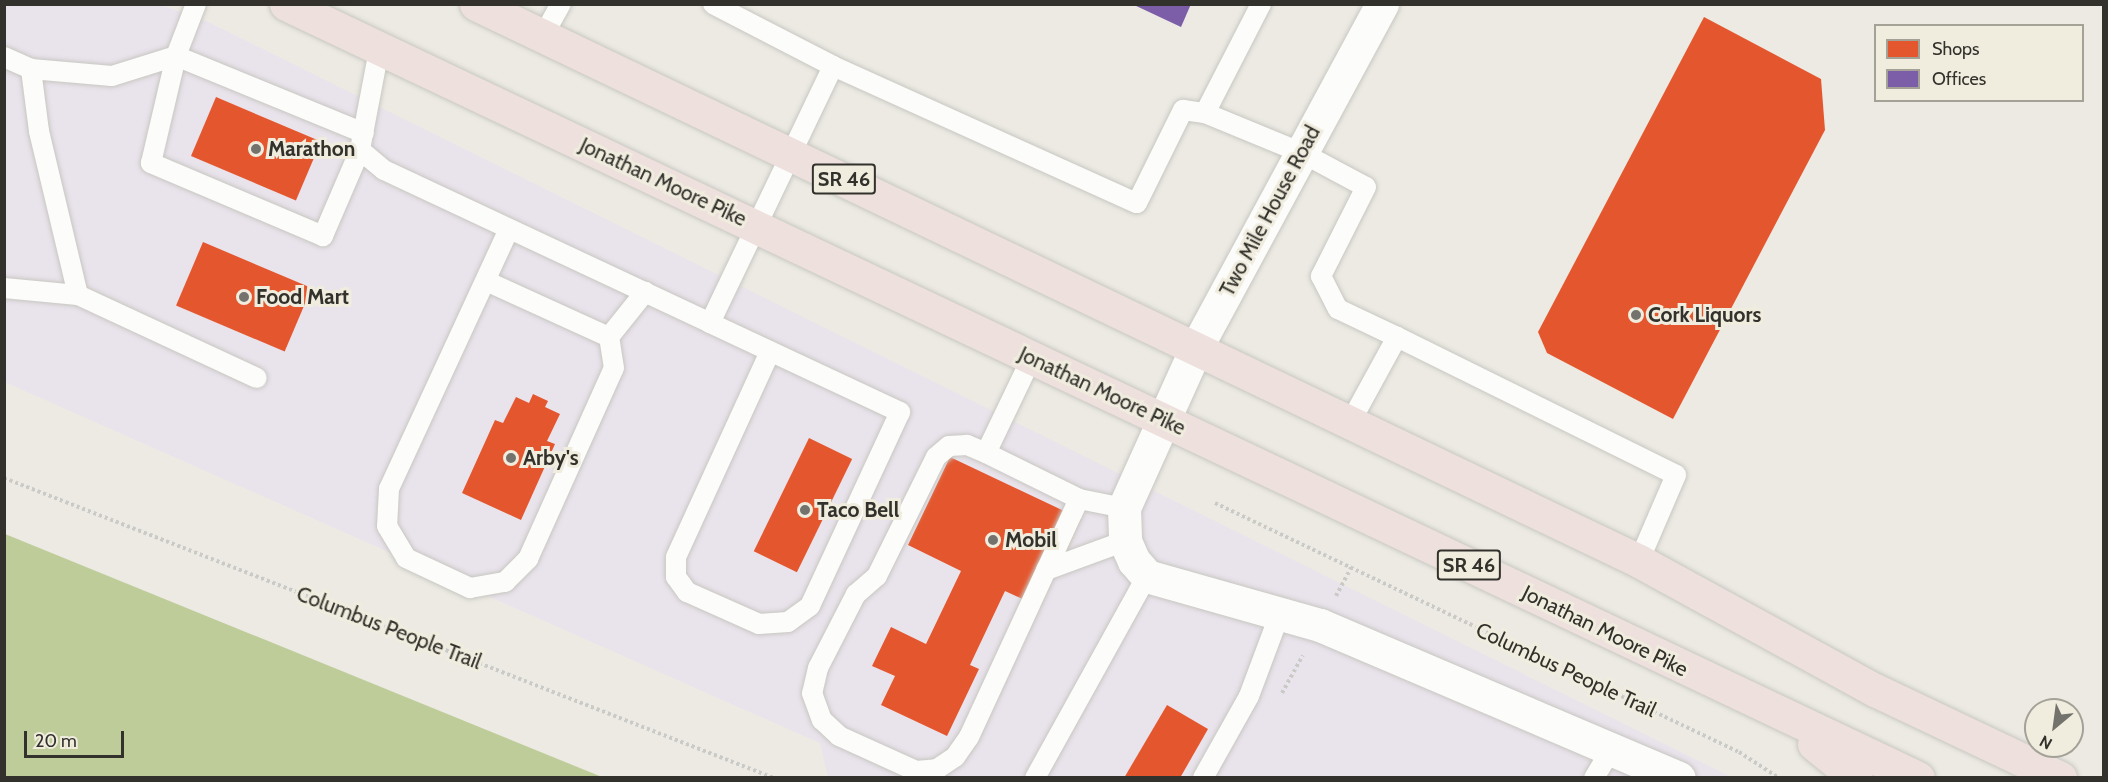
<!DOCTYPE html>
<style>
body{margin:0}
#map{position:relative;width:2108px;height:782px;overflow:hidden;background:#eceae3;font-family:Cabin,sans-serif}
div>[style]{position:absolute}
.commercial>*{inset:0;background:#e9e3ec}
.forest>*{inset:0;background:#becc99}
.shops>*{inset:0;background:#e4572e;transform-origin:0 0}
.offices>*{inset:0;background:#7b5ea7}
.path>*{height:4px;margin-top:-2px;transform-origin:0;background:repeating-linear-gradient(90deg,#cacac7 0 3px,transparent 0 6px)}
.roads{filter:drop-shadow(0 0 2px #c8c7c1) drop-shadow(0 0 2px #c8c7c1)}
.service>*{height:20px;margin:-10px;padding:0 10px;transform-origin:10px;border-radius:10px;background:#fcfcfb}
.minor>*{height:33px;margin:-16.5px;padding:0 16.5px;transform-origin:16.5px;border-radius:16.5px;background:#fcfcfb}
.trunk>*{height:33px;margin:-16.5px;padding:0 16.5px;transform-origin:16.5px;border-radius:16.5px;background:#ede0dd}
.dots>*{width:16px;height:16px;translate:-50% -50%;box-sizing:border-box;border:3px solid #f0eddf;border-radius:50%}
span{translate:-50% -50%;white-space:nowrap;text-align:center;line-height:1.15;-webkit-text-stroke:6px #f0eddf;paint-order:stroke}
.shield-label span{padding:2px 4px;background:#f0eddf;border:2px solid;border-radius:4px;-webkit-text-stroke-width:0}
.shield-label{font-size:20px;color:#32312c;font-weight:700}
.poi-label{font-size:21px;color:#32312c;font-weight:700}
.left{translate:0 -50%;text-align:left}
.street-label{font-size:21px;color:#32312c}
.frame{position:absolute;inset:0;border:6px solid #32312c;pointer-events:none}
.legend{position:absolute;left:1874px;top:24px;width:210px;height:78px;box-sizing:border-box;background:#f0eddf;border:2px solid #a4a297;margin:0;padding:8px 10px;list-style:none;font-size:18px;color:#32312c}
.legend li{display:flex;align-items:center;gap:12px;height:30px}
.legend b{width:30px;border:2px solid #a4a297}
.north{position:absolute;left:2024px;top:698px;width:60px;height:60px;box-sizing:border-box;background:#f0eddf;border:2px solid #a4a297;border-radius:50%;rotate:209deg;font-size:16px;font-weight:700;line-height:24px;text-align:center;color:#32312c}
.north::after{content:'';display:block;margin:auto;width:21px;height:27px;background:#73726c;clip-path:polygon(50% 0,100% 100%,50% 72%,0 100%)}
.scale{position:absolute;left:24px;top:731px;width:100px;height:27px;box-sizing:border-box;border:3px solid #32312c;border-top:0;padding-left:8px;font-size:18px;line-height:21px;white-space:nowrap;color:#32312c;-webkit-text-stroke:4px #f0eddf;paint-order:stroke}
</style>
<div id="map">
<div class="commercial">
<div style="clip-path:polygon(5px 5px,161px 5px,208px 22px,1731px 777px,828px 777px,820px 743px,5px 382px)"></div>
</div>
<div class="forest">
<div style="clip-path:polygon(4px 534px,5px 534px,602px 777px,5px 777px)"></div>
</div>
<div class="shops">
<div style="clip-path:polygon(1704px 17px,1821px 79px,1825px 130px,1673px 419px,1547px 353px,1538px 332px)"></div>
<div style="left:216px;top:97px;width:114px;height:64px;rotate:23deg"></div>
<div style="left:203px;top:242px;width:118px;height:69px;rotate:23deg"></div>
<div style="clip-path:polygon(533px 394px,548px 401px,545px 407px,560px 414px,547px 441px,555px 444px,521px 520px,462px 493px,495px 420px,503px 423px,516px 397px,529px 403px)"></div>
<div style="left:809px;top:438px;width:48px;height:126px;rotate:26deg"></div>
<div style="clip-path:polygon(950px 457px,1081px 519px,1040px 607px,1005px 591px,970px 665px,979px 669px,947px 736px,881px 705px,895px 676px,872px 666px,891px 627px,926px 644px,961px 571px,908px 545px)"></div>
<div style="clip-path:polygon(1167px 705px,1208px 729px,1180px 778px,1124px 778px)"></div>
</div>
<div class="offices">
<div style="clip-path:polygon(1132px 4px,1191px 4px,1181px 27px)"></div>
</div>
<div class="path">
<div style="left:4px;top:478px;width:826px;rotate:21.29deg"></div>
<div style="left:1215px;top:503px;width:580px;rotate:25.42deg"></div>
<div style="left:1739px;top:752px;width:48px;rotate:33deg"></div>
<div style="left:1336px;top:596px;width:32px;rotate:-62deg"></div>
<div style="left:1282px;top:693px;width:43px;rotate:-61.1deg"></div>
</div>
<div class="roads">
<div class="service">
<div style="left:543px;top:36px;width:37px;rotate:-61deg"></div>
<div style="left:379px;top:50px;width:102px;rotate:100.8deg"></div>
<div style="left:360px;top:150px;width:31px;rotate:40deg"></div>
<div style="left:384px;top:170px;width:360px;rotate:25.1deg"></div>
<div style="left:710px;top:323px;width:285px;rotate:-64.4deg"></div>
<div style="left:833px;top:66px;width:135px;rotate:-152.7deg"></div>
<div style="left:4px;top:57px;width:30px;rotate:24deg"></div>
<div style="left:31px;top:69px;width:81px;rotate:4.9deg"></div>
<div style="left:112px;top:76px;width:67px;rotate:-17.4deg"></div>
<div style="left:176px;top:56px;width:56px;rotate:-69deg"></div>
<div style="left:833px;top:66px;width:333px;rotate:24.3deg"></div>
<div style="left:1137px;top:203px;width:104px;rotate:-63.7deg"></div>
<div style="left:1183px;top:110px;width:22px;rotate:8deg"></div>
<div style="left:1205px;top:113px;width:105px;rotate:22.4deg"></div>
<div style="left:1302px;top:153px;width:72px;rotate:28deg"></div>
<div style="left:1366px;top:187px;width:100px;rotate:116.8deg"></div>
<div style="left:1321px;top:276px;width:37px;rotate:63deg"></div>
<div style="left:1338px;top:309px;width:65px;rotate:25.4deg"></div>
<div style="left:1205px;top:113px;width:123px;rotate:-62.8deg"></div>
<div style="left:360px;top:150px;width:94px;rotate:113.3deg"></div>
<div style="left:323px;top:236px;width:187px;rotate:-157deg"></div>
<div style="left:151px;top:163px;width:110px;rotate:-76.8deg"></div>
<div style="left:176px;top:56px;width:203px;rotate:22.3deg"></div>
<div style="left:509px;top:229px;width:286px;rotate:114.8deg"></div>
<div style="left:389px;top:489px;width:37px;rotate:93deg"></div>
<div style="left:387px;top:526px;width:37px;rotate:59deg"></div>
<div style="left:406px;top:558px;width:71px;rotate:25.1deg"></div>
<div style="left:470px;top:588px;width:36px;rotate:-10deg"></div>
<div style="left:505px;top:582px;width:33px;rotate:-45deg"></div>
<div style="left:528px;top:559px;width:209px;rotate:-65.8deg"></div>
<div style="left:614px;top:368px;width:31px;rotate:-99deg"></div>
<div style="left:609px;top:337px;width:58px;rotate:-51.3deg"></div>
<div style="left:486px;top:281px;width:135px;rotate:24.5deg"></div>
<div style="left:4px;top:288px;width:74px;rotate:5.4deg"></div>
<div style="left:78px;top:295px;width:169px;rotate:-103.4deg"></div>
<div style="left:39px;top:131px;width:63px;rotate:-97.4deg"></div>
<div style="left:78px;top:295px;width:197px;rotate:24.9deg"></div>
<div style="left:710px;top:323px;width:210px;rotate:25.1deg"></div>
<div style="left:900px;top:412px;width:214px;rotate:114.9deg"></div>
<div style="left:810px;top:606px;width:27px;rotate:144deg"></div>
<div style="left:788px;top:622px;width:29px;rotate:176deg"></div>
<div style="left:759px;top:624px;width:79px;rotate:-156deg"></div>
<div style="left:687px;top:592px;width:19px;rotate:-126deg"></div>
<div style="left:676px;top:577px;width:20px;rotate:-90deg"></div>
<div style="left:676px;top:557px;width:226px;rotate:-65.4deg"></div>
<div style="left:1032px;top:357px;width:106px;rotate:115.6deg"></div>
<div style="left:986px;top:453px;width:104px;rotate:26.3deg"></div>
<div style="left:1079px;top:499px;width:46px;rotate:11.3deg"></div>
<div style="left:1351px;top:421px;width:96px;rotate:-61.3deg"></div>
<div style="left:1397px;top:337px;width:311px;rotate:26.3deg"></div>
<div style="left:1676px;top:475px;width:94px;rotate:113.3deg"></div>
<div style="left:986px;top:453px;width:21px;rotate:-157deg"></div>
<div style="left:967px;top:445px;width:18px;rotate:177deg"></div>
<div style="left:949px;top:446px;width:17px;rotate:140deg"></div>
<div style="left:936px;top:457px;width:133px;rotate:116.4deg"></div>
<div style="left:877px;top:576px;width:28px;rotate:139deg"></div>
<div style="left:856px;top:594px;width:83px;rotate:117.2deg"></div>
<div style="left:818px;top:668px;width:26px;rotate:103deg"></div>
<div style="left:812px;top:693px;width:29px;rotate:70deg"></div>
<div style="left:822px;top:720px;width:23px;rotate:43deg"></div>
<div style="left:839px;top:736px;width:85px;rotate:24.4deg"></div>
<div style="left:916px;top:771px;width:21px;rotate:-5deg"></div>
<div style="left:937px;top:769px;width:22px;rotate:-34deg"></div>
<div style="left:955px;top:757px;width:24px;rotate:-55deg"></div>
<div style="left:969px;top:737px;width:262px;rotate:-65.2deg"></div>
<div style="left:1046px;top:570px;width:84px;rotate:-20.2deg"></div>
<div style="left:1035px;top:778px;width:231px;rotate:-61deg"></div>
<div style="left:1203px;top:778px;width:94px;rotate:-60.7deg"></div>
<div style="left:1249px;top:696px;width:89px;rotate:-69.5deg"></div>
<div style="left:1594px;top:778px;width:31px;rotate:-59deg"></div>
</div>
<div class="minor">
<div style="left:1382px;top:4px;width:389px;rotate:118.4deg"></div>
<div style="left:1197px;top:346px;width:178px;rotate:114.3deg"></div>
<div style="left:1124px;top:508px;width:33px;rotate:88deg"></div>
<div style="left:1125px;top:541px;width:22px;rotate:66deg"></div>
<div style="left:1134px;top:561px;width:20px;rotate:49deg"></div>
<div style="left:1147px;top:576px;width:180px;rotate:15.8deg"></div>
<div style="left:1320px;top:625px;width:390px;rotate:23.1deg"></div>
</div>
<div class="trunk">
<div style="left:286px;top:4px;width:1806px;rotate:25.37deg"></div>
<div style="left:476px;top:4px;width:1290px;rotate:25.59deg"></div>
<div style="left:1639px;top:561px;width:269px;rotate:28.7deg"></div>
<div style="left:1875px;top:690px;width:205px;rotate:25.4deg"></div>
<div style="left:1814px;top:744px;width:54px;rotate:39deg"></div>
</div>
</div>
<div class="dots">
<div style="left:256px;top:149px;background:#73726c"></div>
<div style="left:244px;top:297px;background:#73726c"></div>
<div style="left:1636px;top:315px;background:#73726c"></div>
<div style="left:511px;top:458px;background:#73726c"></div>
<div style="left:805px;top:510px;background:#73726c"></div>
<div style="left:993px;top:540px;background:#73726c"></div>
</div>
<div class="shield-label">
<span style="left:844px;top:179px">SR 46</span>
<span style="left:1469px;top:565px">SR 46</span>
</div>
<div class="poi-label">
<span class="left" style="left:268px;top:149px">Marathon</span>
<span class="left" style="left:256px;top:297px">Food Mart</span>
<span class="left" style="left:1648px;top:315px">Cork Liquors</span>
<span class="left" style="left:523px;top:458px">Arby's</span>
<span class="left" style="left:817px;top:510px">Taco Bell</span>
<span class="left" style="left:1005px;top:540px">Mobil</span>
</div>
<div class="street-label">
<span style="left:663px;top:182px;rotate:25deg">Jonathan Moore Pike</span>
<span style="left:1270px;top:211px;rotate:-62deg">Two Mile House Road</span>
<span style="left:1102px;top:391px;rotate:25deg">Jonathan Moore Pike</span>
<span style="left:389px;top:628px;rotate:21deg">Columbus People Trail</span>
<span style="left:1605px;top:631px;rotate:26deg">Jonathan Moore Pike</span>
<span style="left:1566px;top:670px;rotate:25deg">Columbus People Trail</span>
</div>
<div class="frame"></div>
<ul class="legend">
<li><b style="height:16px;background:#e4572e"></b>Shops</li>
<li><b style="height:16px;background:#7b5ea7"></b>Offices</li>
</ul>
<div class="north">N</div>
<div class="scale">20 m</div>
</div>
